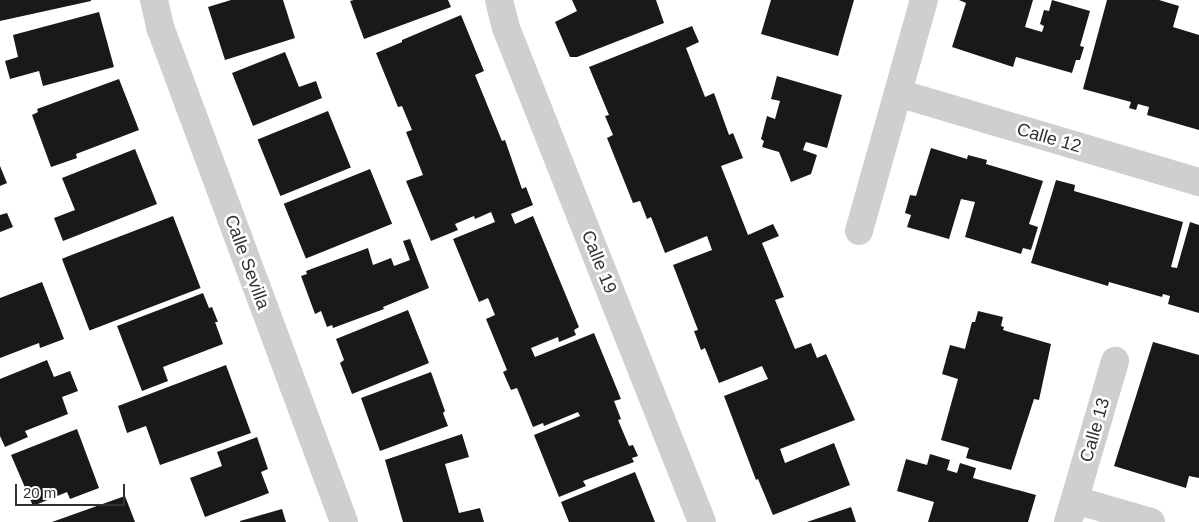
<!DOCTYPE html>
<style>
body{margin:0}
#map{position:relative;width:1199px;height:522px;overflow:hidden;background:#fff;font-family:Arial,sans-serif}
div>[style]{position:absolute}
.building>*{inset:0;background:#191919;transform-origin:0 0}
.minor>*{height:28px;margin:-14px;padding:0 14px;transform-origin:14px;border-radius:14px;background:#cfcfcf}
span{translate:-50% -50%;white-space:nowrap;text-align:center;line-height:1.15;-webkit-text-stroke:5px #fff;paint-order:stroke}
.street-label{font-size:18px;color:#323232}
.scale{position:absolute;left:15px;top:484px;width:110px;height:22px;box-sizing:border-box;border:2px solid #323232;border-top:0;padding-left:6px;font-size:15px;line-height:18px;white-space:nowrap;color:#323232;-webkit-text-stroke:4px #fff;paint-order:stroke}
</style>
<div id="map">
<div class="building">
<div style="clip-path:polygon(0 0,91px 0,91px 1px,0 21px)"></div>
<div style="clip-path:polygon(231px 0,283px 0,295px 38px,225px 60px,208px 7px)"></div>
<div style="clip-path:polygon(354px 0,448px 0,451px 7px,364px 39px,350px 1px)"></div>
<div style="clip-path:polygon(572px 0,656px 0,664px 23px,577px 57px,570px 57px,555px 22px,577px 11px)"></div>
<div style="clip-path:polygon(771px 0,854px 0,838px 56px,761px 34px)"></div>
<div style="clip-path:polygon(959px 0,1033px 0,1025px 27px,1042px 32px,1044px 26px,1040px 24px,1044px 10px,1049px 11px,1052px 0,1090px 11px,1080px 46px,1084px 47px,1080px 60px,1076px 60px,1072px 73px,1016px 57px,1013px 67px,952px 47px,966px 3px)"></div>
<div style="clip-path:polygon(1107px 0,1159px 0,1179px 6px,1173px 27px,1199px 35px,1199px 130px,1147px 115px,1149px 107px,1138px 104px,1136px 110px,1129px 108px,1131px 102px,1083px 89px)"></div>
<div style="clip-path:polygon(99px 12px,114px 67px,43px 86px,39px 71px,10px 79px,5px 61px,18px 57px,13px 35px)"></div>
<div style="clip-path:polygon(461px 15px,484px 71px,475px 75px,502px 141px,505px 140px,522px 189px,526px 187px,533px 205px,511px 214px,515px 224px,533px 216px,579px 327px,574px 330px,576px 335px,559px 342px,558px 337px,531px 348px,535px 357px,594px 333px,621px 399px,614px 401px,621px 419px,618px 420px,629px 446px,633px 445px,638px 456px,632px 458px,634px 462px,583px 481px,586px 486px,559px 497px,534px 435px,580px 416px,578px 412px,544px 426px,543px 423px,533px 427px,517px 388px,511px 390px,503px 372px,507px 370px,486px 319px,495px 315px,488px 298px,479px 302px,453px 239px,495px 222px,491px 212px,475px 219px,474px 216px,455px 224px,458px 230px,431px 241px,406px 181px,423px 175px,406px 132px,412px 130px,402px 106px,398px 107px,376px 53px,402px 42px,402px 40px)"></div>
<div style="clip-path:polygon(692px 26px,699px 42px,686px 48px,705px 97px,714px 93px,729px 135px,733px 133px,743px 158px,721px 166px,748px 235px,773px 224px,779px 236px,762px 243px,784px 297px,775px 300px,795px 349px,811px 343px,817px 358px,826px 354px,855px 420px,780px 449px,785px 463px,834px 443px,850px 485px,773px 515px,758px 479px,756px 480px,724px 396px,768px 379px,762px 366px,719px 383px,705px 348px,701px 350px,694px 331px,698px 330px,673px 265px,712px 250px,707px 236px,665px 253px,651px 217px,647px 219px,640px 201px,633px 203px,607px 138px,613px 135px,605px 116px,609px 115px,589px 67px)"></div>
<div style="clip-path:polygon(285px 52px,299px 87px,316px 81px,322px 98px,253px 126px,232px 73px)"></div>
<div style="clip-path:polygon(777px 76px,842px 95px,827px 148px,806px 142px,803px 150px,817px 155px,811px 174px,791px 182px,779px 152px,762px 147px,764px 141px,761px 139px,767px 116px,775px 119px,780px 101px,771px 99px)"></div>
<div style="clip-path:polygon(119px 79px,139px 130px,76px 154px,77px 158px,51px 167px,32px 115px,38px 112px,37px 109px)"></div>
<div style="left:328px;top:111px;width:61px;height:76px;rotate:68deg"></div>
<div style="clip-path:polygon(931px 148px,967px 159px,968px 155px,987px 160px,986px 164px,1043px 181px,1029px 224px,1038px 227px,1031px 250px,1023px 248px,1021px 254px,965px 237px,975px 202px,961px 199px,949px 239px,907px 227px,911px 215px,905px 213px,910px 195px,916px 196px)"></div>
<div style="clip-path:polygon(135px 149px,157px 204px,63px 241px,54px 218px,75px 210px,62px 178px)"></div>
<div style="clip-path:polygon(0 166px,7px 183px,0 186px)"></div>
<div style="left:370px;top:169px;width:59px;height:93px;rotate:68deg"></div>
<div style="clip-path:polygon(1056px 180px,1075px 185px,1074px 191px,1183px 222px,1171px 267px,1177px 268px,1190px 222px,1199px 225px,1199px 313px,1168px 304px,1170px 296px,1163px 294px,1162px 297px,1109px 282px,1108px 286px,1031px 263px)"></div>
<div style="clip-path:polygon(7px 213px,13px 227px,0 232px,0 215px)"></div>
<div style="left:173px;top:216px;width:77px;height:119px;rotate:69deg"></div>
<div style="clip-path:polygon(410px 239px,429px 288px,383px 307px,384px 309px,333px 328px,332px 325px,327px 327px,321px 311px,315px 314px,301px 276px,307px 274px,306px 271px,368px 248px,373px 265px,391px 258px,394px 266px,410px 260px,403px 241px)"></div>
<div style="clip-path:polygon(42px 282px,64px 339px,40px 348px,39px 343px,0 358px,0 298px)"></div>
<div style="clip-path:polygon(203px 293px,209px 308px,212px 307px,218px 322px,215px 322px,223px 344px,163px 367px,168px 381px,142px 391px,117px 326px)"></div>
<div style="clip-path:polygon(408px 310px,429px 363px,352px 394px,340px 363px,344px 360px,336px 339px)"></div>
<div style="clip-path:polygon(978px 311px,1003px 317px,1001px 326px,1004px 327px,1003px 330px,1051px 344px,1039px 400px,1034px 399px,1011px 470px,966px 458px,969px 448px,941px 440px,958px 379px,942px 374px,950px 345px,965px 349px,972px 322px,975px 322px)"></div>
<div style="clip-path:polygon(1153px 342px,1199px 355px,1199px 478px,1189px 476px,1186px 488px,1114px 466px)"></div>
<div style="clip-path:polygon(47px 360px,54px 377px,70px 371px,78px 391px,62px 397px,68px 414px,25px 431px,28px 437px,5px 447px,0 436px,0 379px)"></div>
<div style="clip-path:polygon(226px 365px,251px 433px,160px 465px,146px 426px,127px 433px,118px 406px)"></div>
<div style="clip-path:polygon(431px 372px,445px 411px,443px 413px,448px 426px,380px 451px,361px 398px)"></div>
<div style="clip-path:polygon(77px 429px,99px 488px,70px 499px,67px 492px,33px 506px,11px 455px)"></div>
<div style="clip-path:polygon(462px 434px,469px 457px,445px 464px,459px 513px,480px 508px,484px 522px,403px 522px,385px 460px)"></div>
<div style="clip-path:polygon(257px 437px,268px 469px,261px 472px,269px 493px,205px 517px,190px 478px,222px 466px,217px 452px)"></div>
<div style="clip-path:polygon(930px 454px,950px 460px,947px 470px,957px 473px,960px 463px,976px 468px,973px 478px,1036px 495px,1028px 522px,928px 522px,934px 502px,897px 491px,906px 459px,927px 465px)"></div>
<div style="clip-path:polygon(635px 472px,655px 522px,569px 522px,561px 502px)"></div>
<div style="clip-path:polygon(125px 496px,135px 522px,52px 522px)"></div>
<div style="clip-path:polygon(851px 507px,856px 522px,807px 522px)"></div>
<div style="clip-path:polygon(282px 509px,286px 522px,240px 522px,240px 521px)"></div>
</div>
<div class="minor">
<div style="left:154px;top:0;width:28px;rotate:77deg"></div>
<div style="left:160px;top:27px;width:528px;rotate:69.61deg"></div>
<div style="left:499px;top:0;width:29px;rotate:76deg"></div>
<div style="left:506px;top:28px;width:531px;rotate:68.36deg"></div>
<div style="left:898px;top:93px;width:314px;rotate:16.5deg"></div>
<div style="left:859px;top:231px;width:240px;rotate:-74.3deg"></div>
<div style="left:1075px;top:500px;width:79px;rotate:16.1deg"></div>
<div style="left:1068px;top:522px;width:168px;rotate:-73.7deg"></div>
</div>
<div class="street-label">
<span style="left:1049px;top:138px;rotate:16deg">Calle 12</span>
<span style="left:247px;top:262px;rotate:70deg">Calle Sevilla</span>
<span style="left:599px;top:262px;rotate:68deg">Calle 19</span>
<span style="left:1095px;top:430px;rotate:-74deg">Calle 13</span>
</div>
<div class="scale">20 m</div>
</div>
